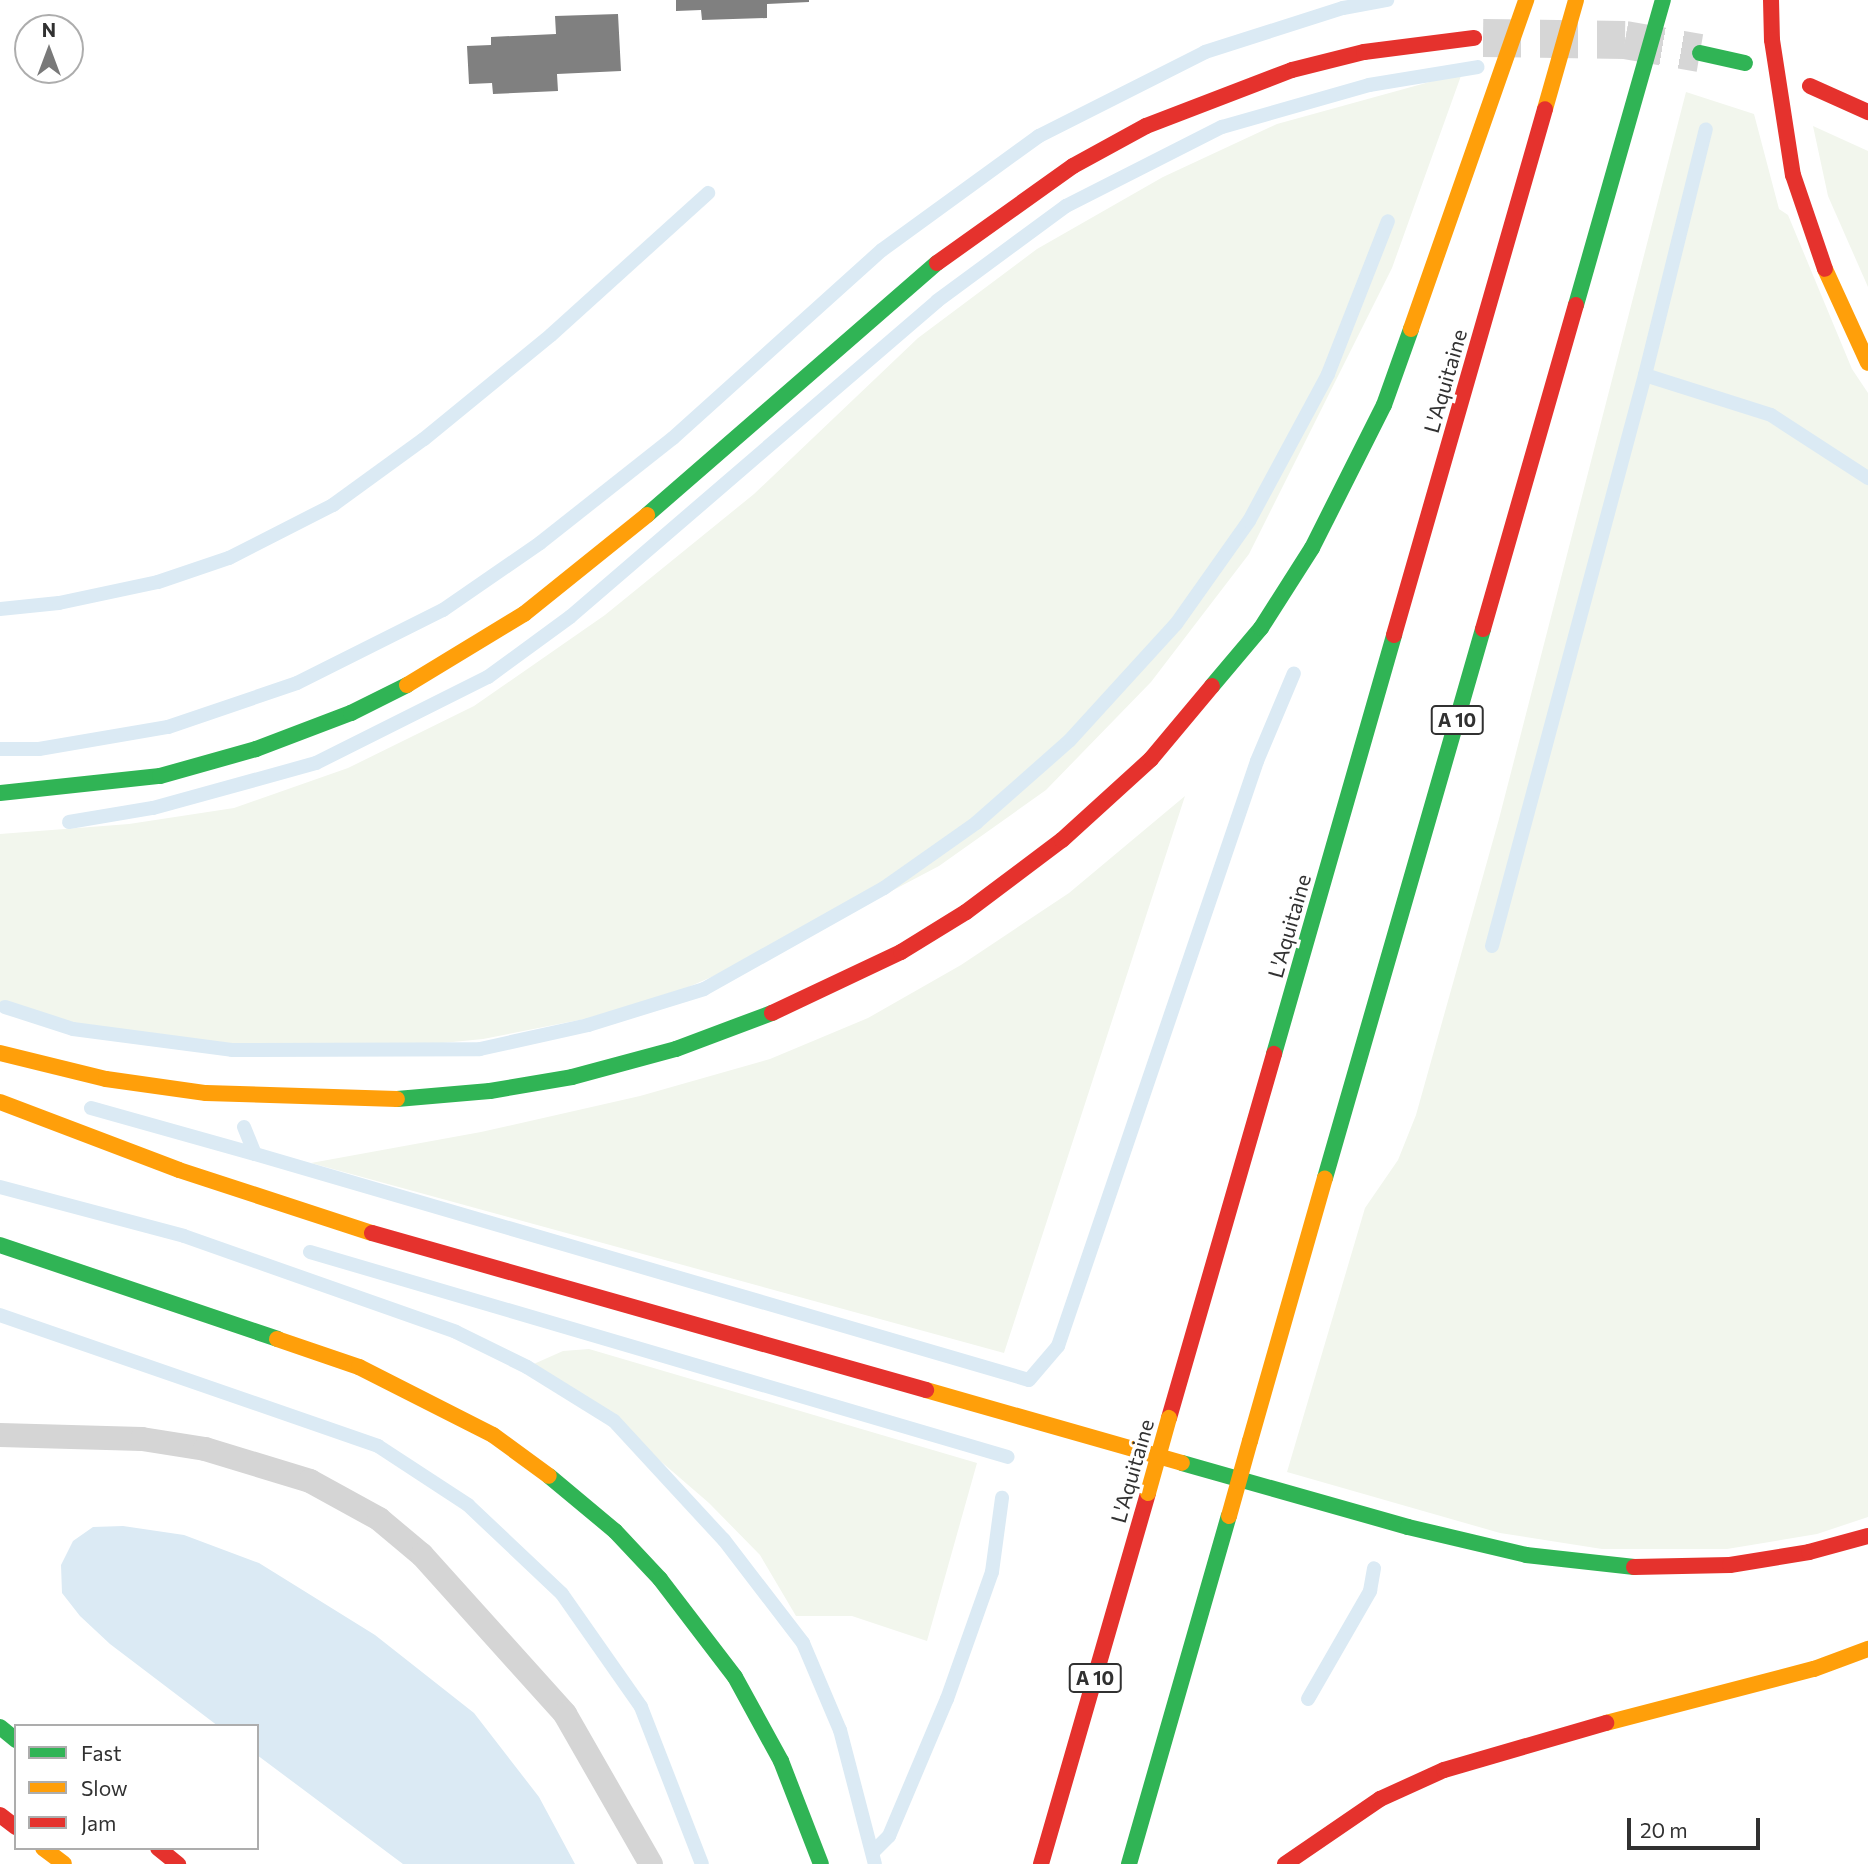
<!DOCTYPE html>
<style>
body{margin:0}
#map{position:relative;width:1868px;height:1864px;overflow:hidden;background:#fff;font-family:Commissioner,sans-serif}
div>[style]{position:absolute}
.green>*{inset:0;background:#f2f6ed}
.water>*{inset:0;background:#dbeaf4}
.stream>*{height:14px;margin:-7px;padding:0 7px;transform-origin:7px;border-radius:7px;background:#dbeaf4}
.building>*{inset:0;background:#808080}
.highway-tunnel>*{height:38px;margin-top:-19px;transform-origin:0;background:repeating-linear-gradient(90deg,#d6d6d6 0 38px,transparent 0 57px)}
.lane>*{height:24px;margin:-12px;padding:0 12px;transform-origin:12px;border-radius:12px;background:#d5d5d5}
.fast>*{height:16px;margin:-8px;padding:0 8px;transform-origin:8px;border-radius:8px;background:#30b455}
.slow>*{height:16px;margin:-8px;padding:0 8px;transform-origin:8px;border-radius:8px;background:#ff9f0a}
.jam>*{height:16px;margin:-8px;padding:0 8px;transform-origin:8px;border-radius:8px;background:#e5322d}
.slow-bridge>*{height:16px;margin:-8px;padding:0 8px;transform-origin:8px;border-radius:8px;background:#ff9f0a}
span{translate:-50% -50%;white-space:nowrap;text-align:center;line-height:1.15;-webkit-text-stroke:7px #fff;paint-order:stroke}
.shield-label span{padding:2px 5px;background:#fff;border:2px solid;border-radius:5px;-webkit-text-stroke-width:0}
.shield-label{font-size:19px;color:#313131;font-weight:700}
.street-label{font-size:21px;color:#313131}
.legend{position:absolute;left:14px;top:1724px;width:245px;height:126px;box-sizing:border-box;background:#fff;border:2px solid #adadad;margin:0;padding:9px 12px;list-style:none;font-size:21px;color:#313131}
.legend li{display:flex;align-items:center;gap:14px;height:35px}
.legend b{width:35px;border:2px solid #adadad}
.north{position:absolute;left:14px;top:14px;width:70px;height:70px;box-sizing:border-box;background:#fff;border:2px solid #adadad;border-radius:50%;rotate:0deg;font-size:19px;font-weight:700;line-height:28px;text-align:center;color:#313131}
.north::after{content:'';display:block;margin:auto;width:24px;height:32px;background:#797979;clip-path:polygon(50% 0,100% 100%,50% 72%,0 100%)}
.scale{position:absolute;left:1627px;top:1818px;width:133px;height:32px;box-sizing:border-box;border:4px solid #313131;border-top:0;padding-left:9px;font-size:21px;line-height:24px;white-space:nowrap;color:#313131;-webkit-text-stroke:5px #fff;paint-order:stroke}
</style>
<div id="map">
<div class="green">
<div style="clip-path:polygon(1462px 73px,1392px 268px,1249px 554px,1151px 682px,1046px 790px,939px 866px,806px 936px,640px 1008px,483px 1039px,351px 1052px,232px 1050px,73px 1029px,0 1005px,0 834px,129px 824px,234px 808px,348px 768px,474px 706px,605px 615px,754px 494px,918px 338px,1037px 249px,1163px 177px,1277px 124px)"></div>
<div style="clip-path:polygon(1686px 92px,1754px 114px,1779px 209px,1788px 215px,1852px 369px,1868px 393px,1868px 1517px,1817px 1534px,1727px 1549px,1602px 1549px,1500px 1533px,1287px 1472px,1365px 1208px,1398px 1160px,1416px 1115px,1499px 819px)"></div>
<div style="clip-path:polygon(1813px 126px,1868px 151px,1868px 287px,1828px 196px)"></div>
<div style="clip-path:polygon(1185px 796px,1004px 1353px,311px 1163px,481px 1132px,640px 1096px,770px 1059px,868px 1018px,961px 965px,1069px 893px)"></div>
<div style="clip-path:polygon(589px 1349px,977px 1463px,927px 1641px,852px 1616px,796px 1616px,760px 1555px,709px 1503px,614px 1421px,527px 1367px,563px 1351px)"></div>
</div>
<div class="water">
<div style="clip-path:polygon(123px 1526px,184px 1535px,259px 1563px,375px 1635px,474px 1713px,539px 1797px,575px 1864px,403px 1864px,257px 1755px,257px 1726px,218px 1726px,110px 1644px,80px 1616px,62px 1593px,61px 1565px,73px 1541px,93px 1527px)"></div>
</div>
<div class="stream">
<div style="left:1645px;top:375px;width:253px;rotate:-76.1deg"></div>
<div style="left:0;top:609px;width:59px;rotate:-5.8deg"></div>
<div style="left:59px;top:603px;width:101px;rotate:-12deg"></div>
<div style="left:158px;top:582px;width:75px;rotate:-18.7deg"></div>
<div style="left:229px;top:558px;width:117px;rotate:-27deg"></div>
<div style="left:333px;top:505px;width:112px;rotate:-36deg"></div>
<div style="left:424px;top:439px;width:164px;rotate:-39.3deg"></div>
<div style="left:551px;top:335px;width:212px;rotate:-42.1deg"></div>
<div style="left:0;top:749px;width:39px"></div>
<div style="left:39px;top:749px;width:131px;rotate:-9.7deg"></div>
<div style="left:168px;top:727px;width:136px;rotate:-18.8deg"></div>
<div style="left:297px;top:683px;width:163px;rotate:-26.6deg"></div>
<div style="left:443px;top:610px;width:118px;rotate:-34.6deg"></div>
<div style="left:540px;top:543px;width:169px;rotate:-38.3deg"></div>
<div style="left:673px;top:438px;width:281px;rotate:-42deg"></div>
<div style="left:882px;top:250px;width:194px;rotate:-36deg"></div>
<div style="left:1039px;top:136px;width:186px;rotate:-26.8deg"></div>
<div style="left:1205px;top:52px;width:145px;rotate:-17.7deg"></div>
<div style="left:1343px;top:8px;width:45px;rotate:-10.3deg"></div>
<div style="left:69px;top:822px;width:85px;rotate:-9.5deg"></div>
<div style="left:153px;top:808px;width:169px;rotate:-15.4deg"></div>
<div style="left:316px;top:763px;width:192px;rotate:-26.6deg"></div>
<div style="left:488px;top:677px;width:102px;rotate:-36.2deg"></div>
<div style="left:570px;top:617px;width:484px;rotate:-40.7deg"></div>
<div style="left:937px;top:301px;width:160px;rotate:-36.4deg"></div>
<div style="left:1066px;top:206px;width:175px;rotate:-26.9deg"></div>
<div style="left:1222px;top:127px;width:153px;rotate:-15.9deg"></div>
<div style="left:1369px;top:85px;width:110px;rotate:-9.4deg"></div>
<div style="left:1492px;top:946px;width:591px;rotate:-75deg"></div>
<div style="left:1645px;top:375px;width:132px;rotate:17.6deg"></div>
<div style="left:1771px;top:415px;width:116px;rotate:33deg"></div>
<div style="left:5px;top:1007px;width:71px;rotate:17.9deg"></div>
<div style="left:73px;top:1029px;width:160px;rotate:7.5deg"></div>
<div style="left:232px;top:1050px;width:248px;rotate:-0.2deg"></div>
<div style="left:480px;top:1049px;width:111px;rotate:-12.5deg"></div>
<div style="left:588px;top:1025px;width:121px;rotate:-17.2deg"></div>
<div style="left:704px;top:989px;width:206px;rotate:-29.3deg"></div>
<div style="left:884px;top:888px;width:113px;rotate:-35.2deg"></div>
<div style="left:976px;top:823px;width:125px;rotate:-41.4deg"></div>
<div style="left:1070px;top:740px;width:157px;rotate:-47.6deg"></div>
<div style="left:1176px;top:624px;width:126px;rotate:-54.7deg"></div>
<div style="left:1249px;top:521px;width:167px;rotate:-61.7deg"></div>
<div style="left:1328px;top:374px;width:164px;rotate:-68.6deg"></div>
<div style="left:91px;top:1108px;width:170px;rotate:15.7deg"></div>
<div style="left:244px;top:1127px;width:29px;rotate:68deg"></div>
<div style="left:255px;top:1154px;width:806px;rotate:16.28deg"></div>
<div style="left:1029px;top:1380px;width:45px;rotate:-49.5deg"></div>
<div style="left:1058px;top:1346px;width:618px;rotate:-71.21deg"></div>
<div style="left:1257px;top:761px;width:95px;rotate:-67.2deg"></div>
<div style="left:0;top:1187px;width:190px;rotate:14.9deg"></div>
<div style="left:184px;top:1236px;width:288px;rotate:19.4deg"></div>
<div style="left:456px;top:1332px;width:79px;rotate:26.2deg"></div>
<div style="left:527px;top:1367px;width:102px;rotate:31.8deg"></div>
<div style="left:614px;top:1421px;width:162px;rotate:47.3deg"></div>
<div style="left:724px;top:1540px;width:130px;rotate:52.5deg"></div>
<div style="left:803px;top:1643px;width:95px;rotate:67deg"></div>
<div style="left:840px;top:1730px;width:138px;rotate:75.4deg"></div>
<div style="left:310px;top:1252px;width:727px;rotate:16.37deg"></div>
<div style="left:0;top:1315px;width:400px;rotate:19.1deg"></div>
<div style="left:378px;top:1446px;width:108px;rotate:33.2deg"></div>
<div style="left:468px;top:1505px;width:129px;rotate:43.4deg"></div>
<div style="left:562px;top:1594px;width:138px;rotate:55deg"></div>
<div style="left:641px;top:1707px;width:168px;rotate:68.8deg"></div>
<div style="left:1308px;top:1699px;width:125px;rotate:-60.1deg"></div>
<div style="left:1370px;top:1591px;width:23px;rotate:-80deg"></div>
<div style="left:873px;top:1852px;width:23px;rotate:-45deg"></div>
<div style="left:889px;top:1836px;width:149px;rotate:-67.1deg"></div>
<div style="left:947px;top:1699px;width:135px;rotate:-70.5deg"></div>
<div style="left:992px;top:1572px;width:75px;rotate:-82.3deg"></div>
</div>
<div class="building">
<div style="clip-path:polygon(676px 0,809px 0,809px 2px,767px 4px,767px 18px,702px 20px,701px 10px,676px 11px)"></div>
<div style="clip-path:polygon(618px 14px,621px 71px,557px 74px,558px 91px,493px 94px,492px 83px,469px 84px,467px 46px,491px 45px,491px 37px,556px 34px,555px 16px)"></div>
</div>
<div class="highway-tunnel">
<div style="left:1483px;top:38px;width:142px;rotate:0.8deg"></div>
<div style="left:1625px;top:40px;width:76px;rotate:9.8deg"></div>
</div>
<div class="lane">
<div style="left:0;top:1435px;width:142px;rotate:1.6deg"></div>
<div style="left:142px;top:1439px;width:64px;rotate:9deg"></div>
<div style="left:205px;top:1449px;width:110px;rotate:16.9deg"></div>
<div style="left:310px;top:1481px;width:79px;rotate:28.8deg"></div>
<div style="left:379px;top:1519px;width:56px;rotate:39.9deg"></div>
<div style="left:422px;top:1555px;width:214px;rotate:48deg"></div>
<div style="left:565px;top:1714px;width:173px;rotate:60.2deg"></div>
</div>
<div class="fast">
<div style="left:1700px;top:53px;width:46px;rotate:12.5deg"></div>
<div style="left:1576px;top:305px;width:317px;rotate:-74.1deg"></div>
<div style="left:647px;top:515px;width:384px;rotate:-41deg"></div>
<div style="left:1212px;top:686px;width:76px;rotate:-49.8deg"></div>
<div style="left:1261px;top:628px;width:95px;rotate:-57.5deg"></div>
<div style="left:1312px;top:548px;width:160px;rotate:-63.3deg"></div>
<div style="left:1384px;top:405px;width:81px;rotate:-70.4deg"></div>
<div style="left:0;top:793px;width:161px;rotate:-6.1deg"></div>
<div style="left:160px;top:776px;width:100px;rotate:-15.7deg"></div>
<div style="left:256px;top:749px;width:102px;rotate:-20.8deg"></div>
<div style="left:351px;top:713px;width:63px;rotate:-26.6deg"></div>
<div style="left:1274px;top:1054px;width:436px;rotate:-74deg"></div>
<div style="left:397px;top:1099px;width:93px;rotate:-4.9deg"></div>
<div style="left:490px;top:1091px;width:83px;rotate:-9.7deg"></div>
<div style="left:572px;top:1077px;width:108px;rotate:-15.1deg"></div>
<div style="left:676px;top:1049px;width:103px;rotate:-20.6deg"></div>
<div style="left:1325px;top:1178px;width:571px;rotate:-73.94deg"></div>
<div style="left:0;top:1245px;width:293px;rotate:18.7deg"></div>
<div style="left:1182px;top:1463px;width:235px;rotate:15.8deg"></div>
<div style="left:1408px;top:1527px;width:121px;rotate:13.3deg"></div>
<div style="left:1526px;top:1555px;width:109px;rotate:6.3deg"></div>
<div style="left:549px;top:1476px;width:86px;rotate:39.8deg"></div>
<div style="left:615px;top:1531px;width:66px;rotate:46.8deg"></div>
<div style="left:660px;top:1579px;width:123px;rotate:52.6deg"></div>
<div style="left:735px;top:1677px;width:96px;rotate:61.3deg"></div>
<div style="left:781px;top:1761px;width:110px;rotate:68.8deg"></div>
<div style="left:0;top:1727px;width:21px;rotate:39deg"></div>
<div style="left:1129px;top:1864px;width:362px;rotate:-74deg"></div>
</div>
<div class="slow">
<div style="left:1545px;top:109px;width:113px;rotate:-74.1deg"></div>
<div style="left:1825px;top:269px;width:103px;rotate:65.4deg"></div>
<div style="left:1411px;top:329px;width:349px;rotate:-70.7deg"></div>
<div style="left:407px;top:685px;width:137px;rotate:-31.3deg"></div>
<div style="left:524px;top:614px;width:158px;rotate:-38.8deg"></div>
<div style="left:0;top:1053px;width:109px;rotate:13.8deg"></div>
<div style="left:106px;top:1079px;width:101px;rotate:8deg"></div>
<div style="left:206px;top:1093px;width:191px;rotate:1.8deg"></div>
<div style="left:0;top:1102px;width:191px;rotate:20.8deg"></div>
<div style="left:179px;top:1170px;width:203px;rotate:18.1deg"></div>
<div style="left:277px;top:1339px;width:87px;rotate:18.9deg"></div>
<div style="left:359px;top:1367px;width:150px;rotate:26.9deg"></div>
<div style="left:493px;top:1435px;width:69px;rotate:36.2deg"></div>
<div style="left:926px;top:1390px;width:266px;rotate:15.9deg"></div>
<div style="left:1250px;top:1441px;width:273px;rotate:-74.1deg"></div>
<div style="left:1606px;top:1723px;width:215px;rotate:-14.6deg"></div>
<div style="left:1814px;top:1669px;width:58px;rotate:-20.3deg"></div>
<div style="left:43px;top:1848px;width:26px;rotate:37deg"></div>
</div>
<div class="jam">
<div style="left:1771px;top:0;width:40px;rotate:88.6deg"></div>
<div style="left:1772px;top:40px;width:137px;rotate:81.2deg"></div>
<div style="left:1793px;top:175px;width:99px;rotate:71.2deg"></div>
<div style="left:1810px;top:86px;width:64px;rotate:24.1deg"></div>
<div style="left:937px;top:263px;width:167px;rotate:-35.5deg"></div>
<div style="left:1073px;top:166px;width:83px;rotate:-28.7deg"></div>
<div style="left:1146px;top:126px;width:156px;rotate:-21deg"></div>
<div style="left:1292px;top:70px;width:74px;rotate:-14deg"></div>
<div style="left:1364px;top:52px;width:111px;rotate:-7.3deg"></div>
<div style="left:1483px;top:629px;width:337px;rotate:-74deg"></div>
<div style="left:1394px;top:635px;width:547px;rotate:-73.98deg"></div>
<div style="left:772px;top:1013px;width:143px;rotate:-25.3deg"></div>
<div style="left:901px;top:952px;width:76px;rotate:-31.6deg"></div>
<div style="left:966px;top:912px;width:120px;rotate:-36.9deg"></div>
<div style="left:1062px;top:840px;width:120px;rotate:-42.3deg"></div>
<div style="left:1151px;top:759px;width:95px;rotate:-50.1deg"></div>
<div style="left:372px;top:1233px;width:576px;rotate:15.82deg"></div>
<div style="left:1169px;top:1418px;width:379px;rotate:-73.9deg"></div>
<div style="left:1634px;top:1567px;width:96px;rotate:-1.2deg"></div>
<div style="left:1730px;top:1565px;width:80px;rotate:-9.3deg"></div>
<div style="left:1809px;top:1552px;width:61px;rotate:-15.2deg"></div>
<div style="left:0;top:1815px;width:20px;rotate:37deg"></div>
<div style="left:158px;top:1848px;width:26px;rotate:39deg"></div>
<div style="left:1041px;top:1864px;width:386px;rotate:-73.9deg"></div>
<div style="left:1285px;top:1864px;width:115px;rotate:-34.4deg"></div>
<div style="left:1380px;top:1799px;width:70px;rotate:-24.4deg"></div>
<div style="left:1444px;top:1770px;width:169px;rotate:-16.2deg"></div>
</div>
<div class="slow-bridge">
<div style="left:1148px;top:1493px;width:78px;rotate:-74.4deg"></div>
<div style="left:1229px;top:1516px;width:78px;rotate:-74.4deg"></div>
</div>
<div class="shield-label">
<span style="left:1457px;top:720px">A 10</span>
<span style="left:1095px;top:1678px">A 10</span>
</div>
<div class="street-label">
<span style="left:1445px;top:381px;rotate:-74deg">L'Aquitaine</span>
<span style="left:1289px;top:926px;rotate:-74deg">L'Aquitaine</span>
<span style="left:1132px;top:1471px;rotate:-74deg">L'Aquitaine</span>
</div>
<ul class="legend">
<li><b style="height:9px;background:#30b455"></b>Fast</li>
<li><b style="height:9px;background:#ff9f0a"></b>Slow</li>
<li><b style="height:9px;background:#e5322d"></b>Jam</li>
</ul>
<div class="north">N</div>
<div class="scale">20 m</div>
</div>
